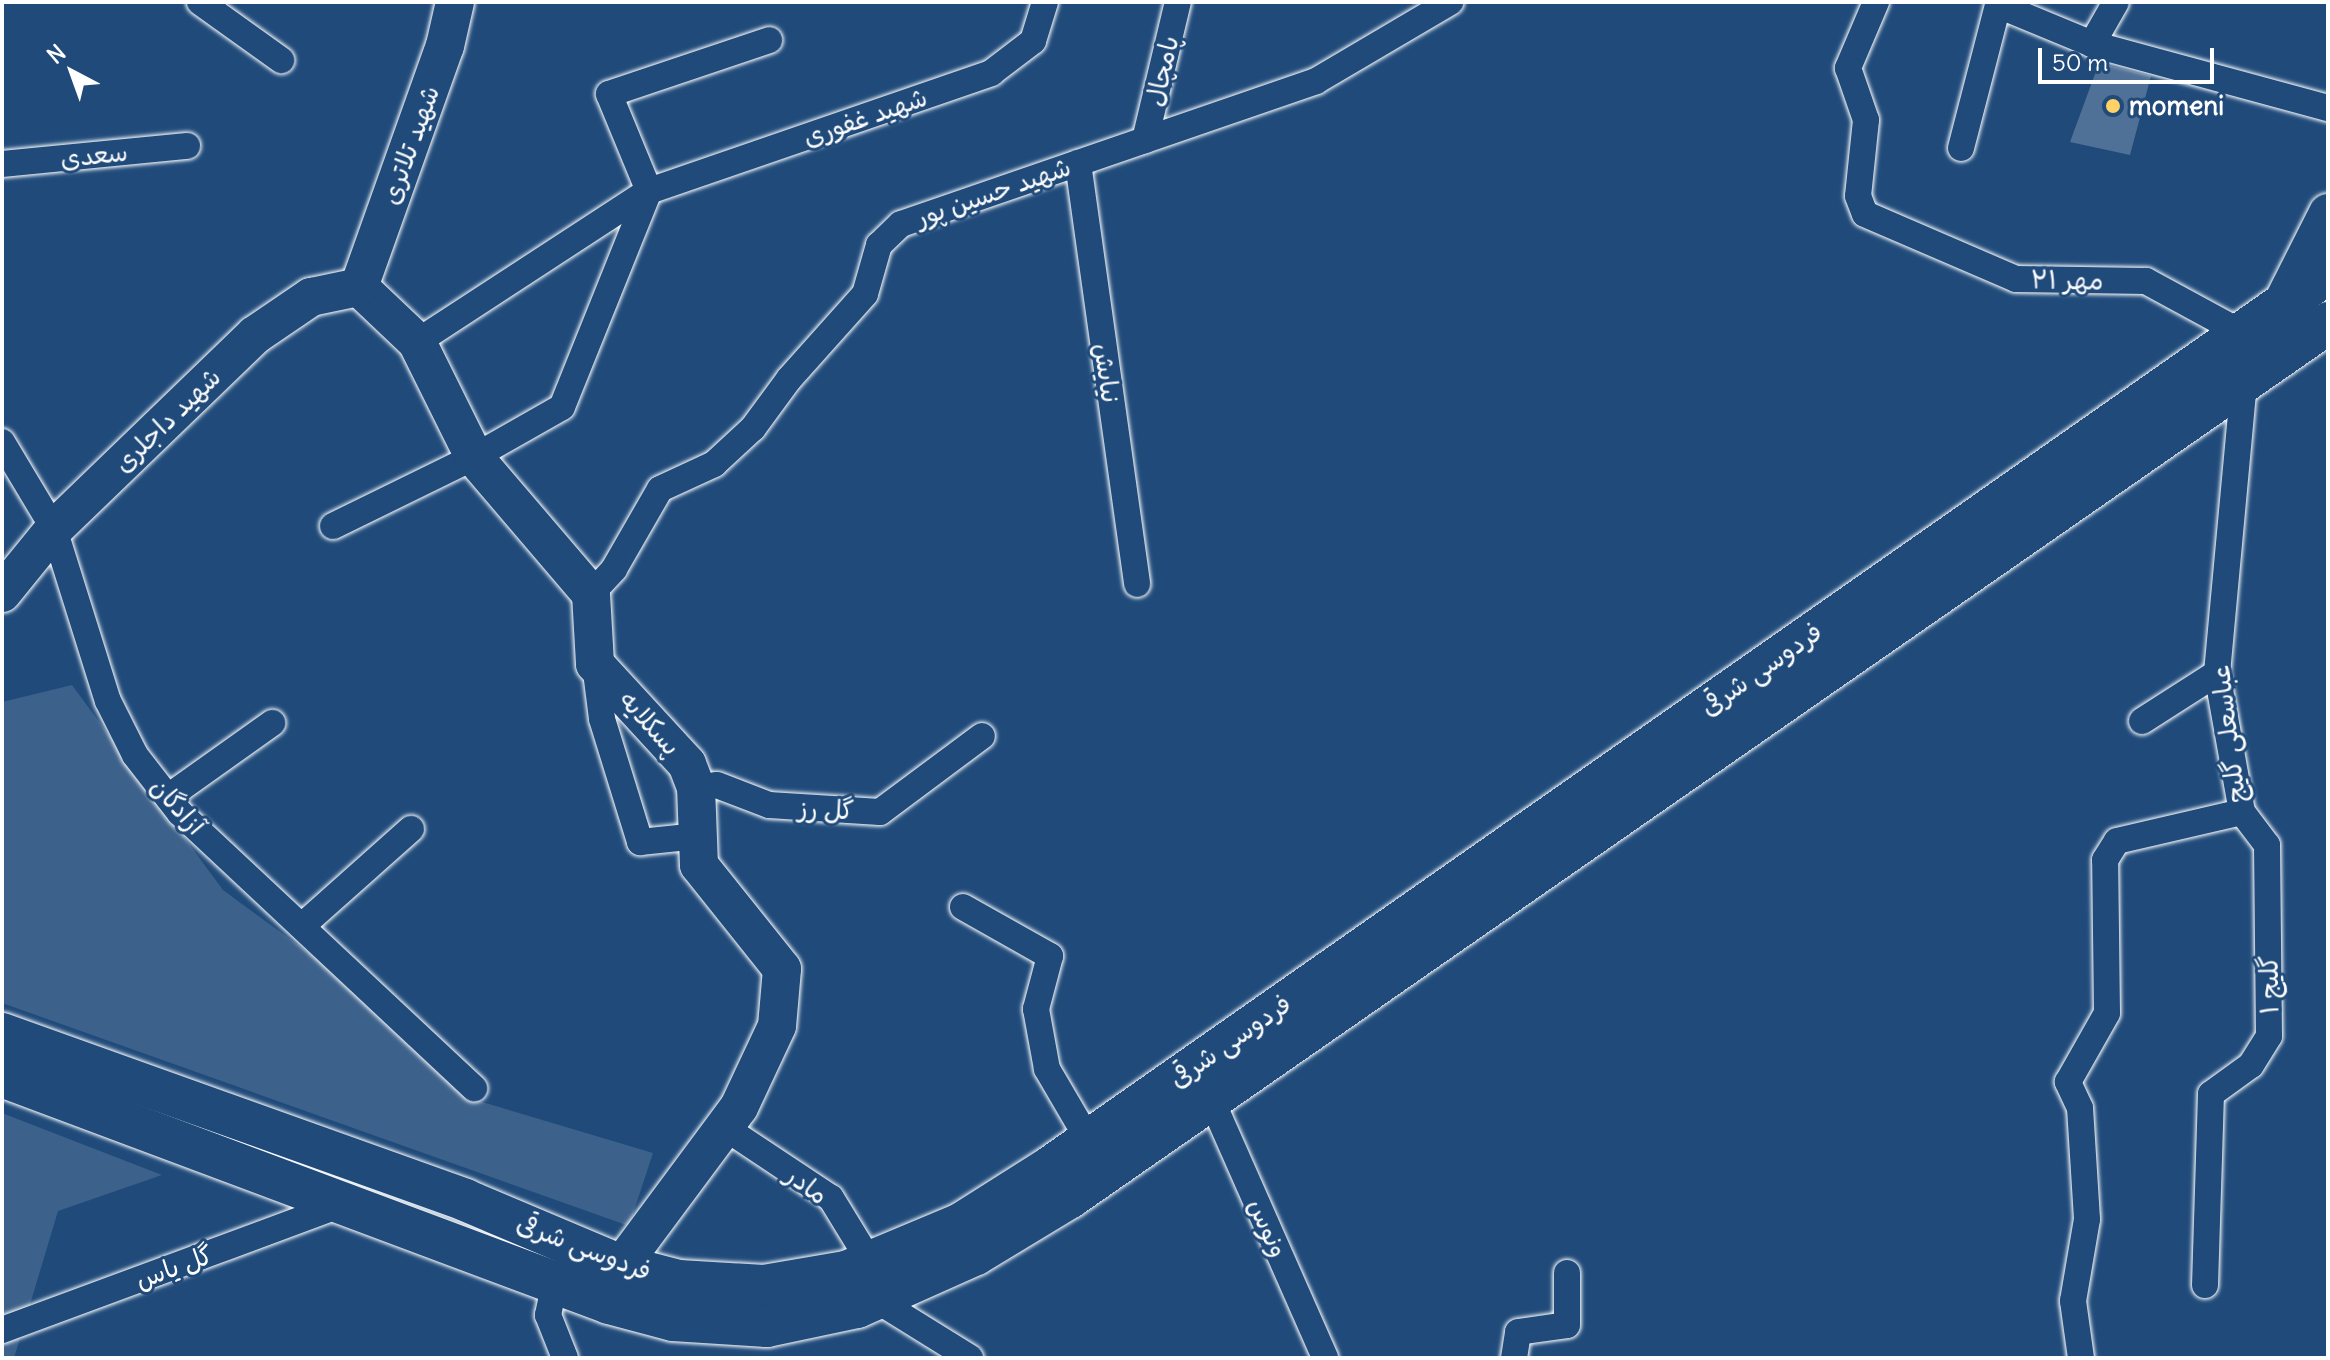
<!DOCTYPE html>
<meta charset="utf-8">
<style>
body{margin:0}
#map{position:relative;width:2330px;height:1360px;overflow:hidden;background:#1f4a7a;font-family:Delius,"Playpen Sans Arabic",sans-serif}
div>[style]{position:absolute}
.green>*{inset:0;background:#3c618b}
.building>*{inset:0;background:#507197}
.roads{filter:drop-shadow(0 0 2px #fff) drop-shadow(0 0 2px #fff)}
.street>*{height:26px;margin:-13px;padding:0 13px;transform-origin:13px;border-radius:13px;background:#1f4a7a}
.secondary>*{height:38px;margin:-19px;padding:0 19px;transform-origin:19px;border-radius:19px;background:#1f4a7a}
.primary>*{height:42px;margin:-21px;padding:0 21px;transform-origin:21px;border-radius:21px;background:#1f4a7a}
.dots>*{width:22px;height:22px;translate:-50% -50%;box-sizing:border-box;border:4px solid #1f4a7a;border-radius:50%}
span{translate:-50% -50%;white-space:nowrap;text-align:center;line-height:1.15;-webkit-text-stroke:6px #1f4a7a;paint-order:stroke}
.street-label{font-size:26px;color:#fff}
.poi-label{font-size:26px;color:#fff;font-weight:700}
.left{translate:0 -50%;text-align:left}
.frame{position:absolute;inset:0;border:4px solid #fff;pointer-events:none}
.north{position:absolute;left:32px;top:32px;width:80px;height:80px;-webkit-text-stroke:6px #1f4a7a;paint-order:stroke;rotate:319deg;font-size:22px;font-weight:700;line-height:32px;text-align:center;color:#fff}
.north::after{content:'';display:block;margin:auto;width:28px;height:36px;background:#fff;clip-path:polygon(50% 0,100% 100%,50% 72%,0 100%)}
.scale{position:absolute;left:2038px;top:48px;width:176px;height:36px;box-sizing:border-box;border:4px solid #fff;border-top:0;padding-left:10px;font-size:24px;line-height:28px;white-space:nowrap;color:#fff;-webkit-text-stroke:6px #1f4a7a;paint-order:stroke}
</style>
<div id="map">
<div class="green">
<div style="clip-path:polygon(72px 685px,223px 890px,313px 956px,472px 1099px,653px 1153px,629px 1226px,2px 1003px,2px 702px)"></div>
<div style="clip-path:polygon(2px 1113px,162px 1175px,58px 1211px,14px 1358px,2px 1358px)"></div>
</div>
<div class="building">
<div style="clip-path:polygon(2099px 63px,2151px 76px,2130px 155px,2070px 142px)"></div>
</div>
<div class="roads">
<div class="street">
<div style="left:200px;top:2px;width:100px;rotate:35.6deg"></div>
<div style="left:1876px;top:2px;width:72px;rotate:113deg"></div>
<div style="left:1848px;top:68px;width:55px;rotate:70.9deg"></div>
<div style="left:1866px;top:120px;width:76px;rotate:96deg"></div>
<div style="left:1858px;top:196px;width:19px;rotate:69deg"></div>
<div style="left:1865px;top:214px;width:164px;rotate:23.3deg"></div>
<div style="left:2016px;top:279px;width:130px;rotate:0.9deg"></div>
<div style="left:2146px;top:281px;width:107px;rotate:28.5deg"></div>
<div style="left:2092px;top:44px;width:48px;rotate:-60.3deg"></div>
<div style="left:1145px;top:140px;width:142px;rotate:-76.6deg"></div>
<div style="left:1961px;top:148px;width:148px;rotate:-75.5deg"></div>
<div style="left:1998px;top:5px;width:102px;rotate:22.5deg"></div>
<div style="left:2092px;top:44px;width:245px;rotate:15.2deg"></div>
<div style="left:1078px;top:163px;width:425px;rotate:82deg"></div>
<div style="left:2px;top:164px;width:186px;rotate:-5.6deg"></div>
<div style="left:417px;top:342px;width:277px;rotate:-33.1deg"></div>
<div style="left:649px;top:191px;width:362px;rotate:-19deg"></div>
<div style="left:991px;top:73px;width:53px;rotate:-37.3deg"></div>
<div style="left:1033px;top:41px;width:41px;rotate:-72.9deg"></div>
<div style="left:2px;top:442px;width:101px;rotate:59.1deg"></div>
<div style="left:54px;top:529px;width:180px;rotate:72.6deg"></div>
<div style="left:108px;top:701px;width:60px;rotate:63.4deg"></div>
<div style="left:135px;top:755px;width:73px;rotate:52.2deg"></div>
<div style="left:180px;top:813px;width:403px;rotate:43.1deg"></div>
<div style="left:333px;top:526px;width:157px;rotate:-26.1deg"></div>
<div style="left:474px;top:457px;width:101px;rotate:-29.6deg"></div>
<div style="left:562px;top:407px;width:233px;rotate:-68.1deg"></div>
<div style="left:649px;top:191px;width:105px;rotate:-112.4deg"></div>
<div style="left:609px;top:94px;width:169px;rotate:-18.6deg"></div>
<div style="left:591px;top:594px;width:34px;rotate:-47deg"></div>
<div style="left:614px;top:569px;width:92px;rotate:-60.1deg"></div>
<div style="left:660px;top:489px;width:60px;rotate:-24.8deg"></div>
<div style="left:714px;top:464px;width:53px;rotate:-42.7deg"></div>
<div style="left:753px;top:428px;width:61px;rotate:-53.7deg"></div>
<div style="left:789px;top:379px;width:114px;rotate:-48.2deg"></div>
<div style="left:865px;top:294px;width:51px;rotate:-74.1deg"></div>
<div style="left:879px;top:245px;width:30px;rotate:-44deg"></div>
<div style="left:901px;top:224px;width:439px;rotate:-19deg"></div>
<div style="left:1316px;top:81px;width:156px;rotate:-30.5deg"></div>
<div style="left:595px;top:664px;width:55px;rotate:82.7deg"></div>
<div style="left:602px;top:719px;width:129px;rotate:72.8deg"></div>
<div style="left:640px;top:842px;width:58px;rotate:-5.9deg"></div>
<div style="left:2142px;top:721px;width:89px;rotate:-32.6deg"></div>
<div style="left:696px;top:787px;width:21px;rotate:-5deg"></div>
<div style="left:717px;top:785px;width:56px;rotate:21deg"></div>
<div style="left:769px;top:805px;width:111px;rotate:3.6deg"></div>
<div style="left:880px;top:812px;width:127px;rotate:-36.7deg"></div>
<div style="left:168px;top:797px;width:128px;rotate:-35.4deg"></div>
<div style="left:963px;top:907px;width:100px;rotate:29.4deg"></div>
<div style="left:1050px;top:956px;width:55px;rotate:104.8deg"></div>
<div style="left:1036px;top:1009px;width:61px;rotate:79.6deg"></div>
<div style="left:1047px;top:1069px;width:83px;rotate:59.7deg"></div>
<div style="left:302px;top:926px;width:146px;rotate:-41.7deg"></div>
<div style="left:1211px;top:1099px;width:283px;rotate:66.2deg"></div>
<div style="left:724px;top:1127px;width:128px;rotate:33.6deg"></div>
<div style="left:831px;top:1198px;width:75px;rotate:58.6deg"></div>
<div style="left:555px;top:1282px;width:34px;rotate:102deg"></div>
<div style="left:548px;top:1315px;width:46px;rotate:68.4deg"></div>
<div style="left:2205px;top:1285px;width:191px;rotate:-88.2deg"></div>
<div style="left:2211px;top:1094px;width:49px;rotate:-35.9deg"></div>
<div style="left:2251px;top:1065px;width:34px;rotate:-58deg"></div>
<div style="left:2269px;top:1036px;width:191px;rotate:-90.6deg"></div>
<div style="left:2267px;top:845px;width:41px;rotate:-127.1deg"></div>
<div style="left:2242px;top:812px;width:141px;rotate:-100.2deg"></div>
<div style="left:2217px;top:673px;width:293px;rotate:-84.7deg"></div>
<div style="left:875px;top:1299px;width:112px;rotate:31.8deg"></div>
<div style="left:2px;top:1330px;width:367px;rotate:-20.3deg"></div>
<div style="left:1514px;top:1358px;width:26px;rotate:-81deg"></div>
<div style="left:1518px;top:1332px;width:49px;rotate:-8.1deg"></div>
<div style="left:1567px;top:1325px;width:52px;rotate:-90deg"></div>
<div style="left:2081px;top:1358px;width:58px;rotate:-98deg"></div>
<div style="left:2073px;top:1301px;width:83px;rotate:-80.3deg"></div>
<div style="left:2087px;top:1219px;width:111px;rotate:-93.6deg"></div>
<div style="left:2080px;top:1108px;width:29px;rotate:-115deg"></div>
<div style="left:2068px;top:1082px;width:79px;rotate:-60.5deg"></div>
<div style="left:2107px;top:1013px;width:153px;rotate:-90.7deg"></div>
<div style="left:2105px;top:860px;width:22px;rotate:-58deg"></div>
<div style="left:2117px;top:841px;width:128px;rotate:-13.1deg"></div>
</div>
<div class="secondary">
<div style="left:359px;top:287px;width:80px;rotate:43.5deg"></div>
<div style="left:417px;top:342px;width:128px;rotate:63.6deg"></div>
<div style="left:474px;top:457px;width:180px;rotate:49.5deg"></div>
<div style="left:591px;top:594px;width:70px;rotate:86.7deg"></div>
<div style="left:595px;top:664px;width:136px;rotate:47.4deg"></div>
<div style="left:687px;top:764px;width:25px;rotate:69deg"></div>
<div style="left:696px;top:787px;width:78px;rotate:87.8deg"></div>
<div style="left:699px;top:865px;width:133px;rotate:51.4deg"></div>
<div style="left:782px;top:969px;width:57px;rotate:95deg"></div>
<div style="left:777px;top:1026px;width:89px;rotate:115.1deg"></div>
<div style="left:739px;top:1107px;width:198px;rotate:126.6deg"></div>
<div style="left:359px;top:287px;width:256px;rotate:-70.4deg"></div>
<div style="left:445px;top:46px;width:45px;rotate:-77.2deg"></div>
<div style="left:2282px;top:304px;width:102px;rotate:-63.2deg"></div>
<div style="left:2px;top:593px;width:82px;rotate:-50.9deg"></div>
<div style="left:54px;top:529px;width:279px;rotate:-44deg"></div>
<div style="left:255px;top:335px;width:68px;rotate:-34.2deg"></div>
<div style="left:311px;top:297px;width:49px;rotate:-11.8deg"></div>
</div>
<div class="primary">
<div style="left:2px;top:1034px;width:492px;rotate:19.7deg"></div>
<div style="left:465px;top:1200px;width:169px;rotate:22.9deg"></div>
<div style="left:621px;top:1266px;width:60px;rotate:14.5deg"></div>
<div style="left:679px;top:1281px;width:85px;rotate:3.4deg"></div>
<div style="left:764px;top:1286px;width:83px;rotate:-9.7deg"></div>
<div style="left:846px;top:1272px;width:125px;rotate:-22.7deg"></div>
<div style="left:961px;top:1224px;width:107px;rotate:-32.3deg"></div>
<div style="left:1051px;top:1167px;width:1559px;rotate:-35deg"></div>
<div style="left:2px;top:1076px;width:648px;rotate:20.5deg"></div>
<div style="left:609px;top:1303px;width:66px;rotate:14.9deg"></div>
<div style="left:673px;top:1320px;width:94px;rotate:3.7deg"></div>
<div style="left:767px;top:1326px;width:92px;rotate:-11.9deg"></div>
<div style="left:857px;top:1307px;width:130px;rotate:-24deg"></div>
<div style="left:976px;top:1254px;width:110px;rotate:-31.2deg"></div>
<div style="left:1070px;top:1197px;width:1532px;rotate:-34.79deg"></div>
</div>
</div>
<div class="dots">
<div style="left:2113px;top:106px;background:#ffd166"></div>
</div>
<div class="street-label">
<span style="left:1162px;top:71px;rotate:-77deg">پامچال</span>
<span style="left:865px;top:117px;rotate:-19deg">شهید غفوری</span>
<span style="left:410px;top:145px;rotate:-70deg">شهید تلاتری</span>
<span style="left:94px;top:155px;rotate:-6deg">سعدی</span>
<span style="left:993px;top:192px;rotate:-19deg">شهید حسین پور</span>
<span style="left:2067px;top:280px;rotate:1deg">مهر ۲۱</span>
<span style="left:1107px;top:373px;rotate:82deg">نیایش</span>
<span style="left:167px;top:420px;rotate:-44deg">شهید داجلری</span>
<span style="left:1761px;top:669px;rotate:-35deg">فردوسی شرقی</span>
<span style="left:650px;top:723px;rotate:48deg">پسکلایه</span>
<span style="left:2228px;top:734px;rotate:-97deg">عباسعلی گلیج</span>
<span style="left:178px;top:806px;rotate:48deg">آزادگان</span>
<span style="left:826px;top:809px;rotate:3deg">گل رز</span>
<span style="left:2269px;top:985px;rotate:-91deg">گلیج ۱</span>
<span style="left:1230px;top:1041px;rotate:-35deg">فردوسی شرقی</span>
<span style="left:807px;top:1185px;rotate:37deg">مادر</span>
<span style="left:1268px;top:1228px;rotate:66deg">ونوس</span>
<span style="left:584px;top:1247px;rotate:21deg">فردوسی شرقی</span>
<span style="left:174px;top:1267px;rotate:-20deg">گل یاس</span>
</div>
<div class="poi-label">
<span class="left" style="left:2129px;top:106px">momeni</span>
</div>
<div class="frame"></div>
<div class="north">N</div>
<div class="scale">50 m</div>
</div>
